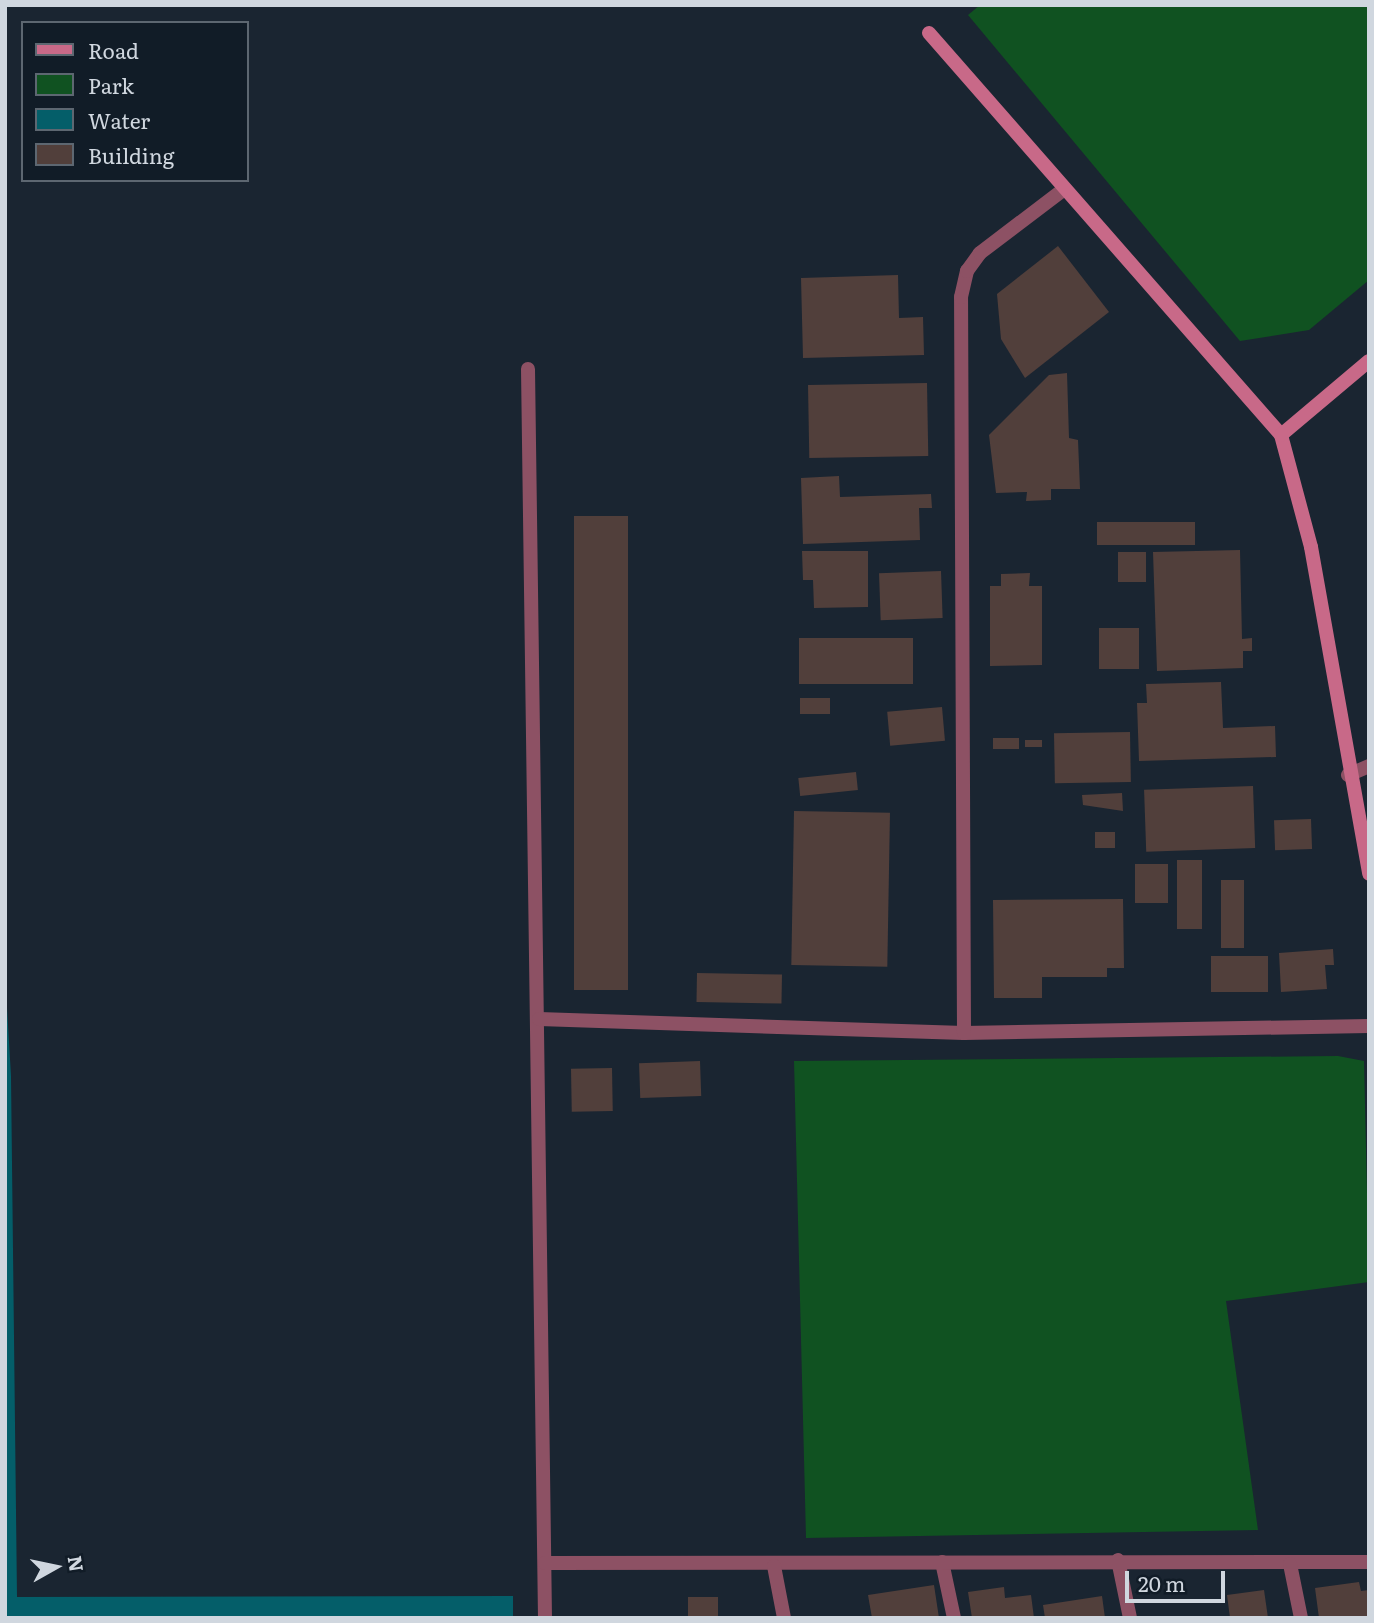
<!DOCTYPE html>
<style>
body{margin:0}
#map{position:relative;width:1374px;height:1623px;overflow:hidden;background:#1a2531;font-family:Literata,serif}
div>[style]{position:absolute}
.green>*{inset:0;background:#105221}
.water>*{inset:0;background:#045e69}
.building>*{inset:0;background:#513f3b;transform-origin:0 0}
.street>*{height:14px;margin:-7px;padding:0 7px;transform-origin:7px;border-radius:7px;background:#8d5164}
.secondary>*{height:14px;margin:-7px;padding:0 7px;transform-origin:7px;border-radius:7px;background:#c86988}
span{translate:-50% -50%;white-space:nowrap;text-align:center;line-height:1.15;-webkit-text-stroke:5px #111c27;paint-order:stroke}
.frame{position:absolute;inset:0;border:7px solid #d0d7df;pointer-events:none}
.legend{position:absolute;left:21px;top:21px;width:228px;height:161px;box-sizing:border-box;background:#111c27;border:2px solid #5d6771;margin:0;padding:9px 12px;list-style:none;font-size:21px;color:#d0d7df}
.legend li{display:flex;align-items:center;gap:14px;height:35px}
.legend b{width:35px;border:2px solid #5d6771}
.north{position:absolute;left:21px;top:1532px;width:70px;height:70px;-webkit-text-stroke:5px #111c27;paint-order:stroke;rotate:81deg;font-size:19px;font-weight:700;line-height:28px;text-align:center;color:#d0d7df}
.north::after{content:'';display:block;margin:auto;width:24px;height:32px;background:#d0d7df;clip-path:polygon(50% 0,100% 100%,50% 72%,0 100%)}
.scale{position:absolute;left:1125px;top:1571px;width:100px;height:32px;box-sizing:border-box;border:4px solid #d0d7df;border-top:0;padding-left:9px;font-size:21px;line-height:24px;white-space:nowrap;color:#d0d7df;-webkit-text-stroke:5px #111c27;paint-order:stroke}
</style>
<div id="map">
<div class="green">
<div style="clip-path:polygon(980px 5px,1369px 5px,1369px 280px,1309px 330px,1240px 341px,968px 15px)"></div>
<div style="clip-path:polygon(1338px 1056px,1364px 1061px,1369px 1282px,1226px 1301px,1258px 1530px,806px 1538px,794px 1061px)"></div>
</div>
<div class="water">
<div style="clip-path:polygon(5px 973px,11px 1076px,17px 1597px,513px 1596px,513px 1618px,5px 1618px)"></div>
</div>
<div class="building">
<div style="clip-path:polygon(1058px 246px,1109px 312px,1025px 378px,1001px 339px,997px 294px)"></div>
<div style="clip-path:polygon(898px 275px,899px 318px,923px 317px,924px 355px,803px 358px,801px 278px)"></div>
<div style="clip-path:polygon(1067px 373px,1069px 438px,1078px 440px,1080px 489px,1051px 489px,1051px 500px,1026px 501px,1027px 492px,996px 493px,989px 435px,1049px 375px)"></div>
<div style="left:927px;top:383px;width:73px;height:119px;rotate:89deg"></div>
<div style="clip-path:polygon(839px 476px,840px 497px,931px 494px,932px 508px,919px 508px,920px 540px,803px 544px,801px 478px)"></div>
<div style="left:574px;top:516px;width:54px;height:474px"></div>
<div style="left:1195px;top:522px;width:23px;height:98px;rotate:90deg"></div>
<div style="clip-path:polygon(1240px 550px,1242px 639px,1252px 638px,1252px 651px,1243px 651px,1243px 668px,1157px 671px,1153px 552px)"></div>
<div style="clip-path:polygon(802px 551px,868px 551px,868px 607px,814px 608px,813px 580px,803px 580px)"></div>
<div style="left:1118px;top:552px;width:28px;height:30px"></div>
<div style="left:941px;top:571px;width:47px;height:62px;rotate:88deg"></div>
<div style="clip-path:polygon(1030px 573px,1029px 586px,1042px 586px,1042px 665px,990px 666px,990px 586px,1001px 586px,1001px 574px)"></div>
<div style="left:1099px;top:628px;width:40px;height:41px"></div>
<div style="left:799px;top:638px;width:114px;height:46px"></div>
<div style="clip-path:polygon(1221px 682px,1223px 728px,1275px 726px,1276px 757px,1139px 761px,1137px 703px,1147px 703px,1146px 684px)"></div>
<div style="left:800px;top:698px;width:30px;height:16px"></div>
<div style="left:942px;top:707px;width:34px;height:55px;rotate:85deg"></div>
<div style="left:1130px;top:732px;width:50px;height:76px;rotate:89deg"></div>
<div style="left:1019px;top:738px;width:11px;height:26px;rotate:90deg"></div>
<div style="left:1025px;top:740px;width:17px;height:7px"></div>
<div style="left:856px;top:772px;width:18px;height:58px;rotate:84deg"></div>
<div style="left:1253px;top:786px;width:62px;height:109px;rotate:88deg"></div>
<div style="clip-path:polygon(1122px 793px,1123px 811px,1083px 805px,1082px 795px)"></div>
<div style="left:794px;top:811px;width:96px;height:154px;rotate:1deg"></div>
<div style="left:1311px;top:819px;width:30px;height:37px;rotate:88deg"></div>
<div style="left:1115px;top:832px;width:16px;height:20px;rotate:90deg"></div>
<div style="left:1177px;top:860px;width:25px;height:69px"></div>
<div style="left:1135px;top:864px;width:33px;height:39px"></div>
<div style="left:1221px;top:880px;width:23px;height:68px"></div>
<div style="clip-path:polygon(1123px 899px,1124px 968px,1107px 968px,1107px 977px,1042px 977px,1042px 998px,994px 998px,993px 900px)"></div>
<div style="clip-path:polygon(1333px 949px,1334px 965px,1325px 965px,1327px 989px,1281px 992px,1279px 953px)"></div>
<div style="left:1211px;top:956px;width:57px;height:36px"></div>
<div style="left:697px;top:973px;width:85px;height:29px;rotate:1deg"></div>
<div style="left:700px;top:1061px;width:35px;height:61px;rotate:88deg"></div>
<div style="left:612px;top:1068px;width:43px;height:41px;rotate:89deg"></div>
<div style="clip-path:polygon(1359px 1582px,1361px 1591px,1369px 1590px,1369px 1618px,1319px 1618px,1315px 1588px)"></div>
<div style="clip-path:polygon(934px 1585px,939px 1618px,872px 1618px,868px 1595px)"></div>
<div style="clip-path:polygon(1004px 1587px,1005px 1598px,1031px 1595px,1034px 1618px,972px 1618px,968px 1592px)"></div>
<div style="clip-path:polygon(1264px 1590px,1268px 1618px,1230px 1618px,1227px 1595px)"></div>
<div style="clip-path:polygon(1102px 1596px,1105px 1618px,1045px 1618px,1043px 1605px)"></div>
<div style="left:718px;top:1597px;width:21px;height:30px;rotate:90deg"></div>
</div>
<div class="street">
<div style="left:528px;top:369px;width:1249px;rotate:89.22deg"></div>
<div style="left:1348px;top:775px;width:23px;rotate:-23deg"></div>
<div style="left:539px;top:1019px;width:425px;rotate:1.9deg"></div>
<div style="left:964px;top:1033px;width:405px;rotate:-1deg"></div>
<div style="left:964px;top:1033px;width:736px;rotate:-90.23deg"></div>
<div style="left:961px;top:297px;width:27px;rotate:-77deg"></div>
<div style="left:967px;top:271px;width:22px;rotate:-54deg"></div>
<div style="left:980px;top:253px;width:104px;rotate:-37.2deg"></div>
<div style="left:1118px;top:1560px;width:59px;rotate:78.3deg"></div>
<div style="left:942px;top:1562px;width:57px;rotate:77.9deg"></div>
<div style="left:545px;top:1563px;width:824px;rotate:-0.07deg"></div>
<div style="left:1290px;top:1564px;width:55px;rotate:78.5deg"></div>
<div style="left:774px;top:1566px;width:53px;rotate:79.1deg"></div>
</div>
<div class="secondary">
<div style="left:929px;top:33px;width:534px;rotate:48.79deg"></div>
<div style="left:1281px;top:435px;width:116px;rotate:75deg"></div>
<div style="left:1311px;top:547px;width:332px;rotate:79.9deg"></div>
<div style="left:1281px;top:435px;width:115px;rotate:-40.1deg"></div>
</div>
<div class="frame"></div>
<ul class="legend">
<li><b style="height:9px;background:#c86988"></b>Road</li>
<li><b style="height:19px;background:#105221"></b>Park</li>
<li><b style="height:19px;background:#045e69"></b>Water</li>
<li><b style="height:19px;background:#513f3b"></b>Building</li>
</ul>
<div class="north">N</div>
<div class="scale">20 m</div>
</div>
